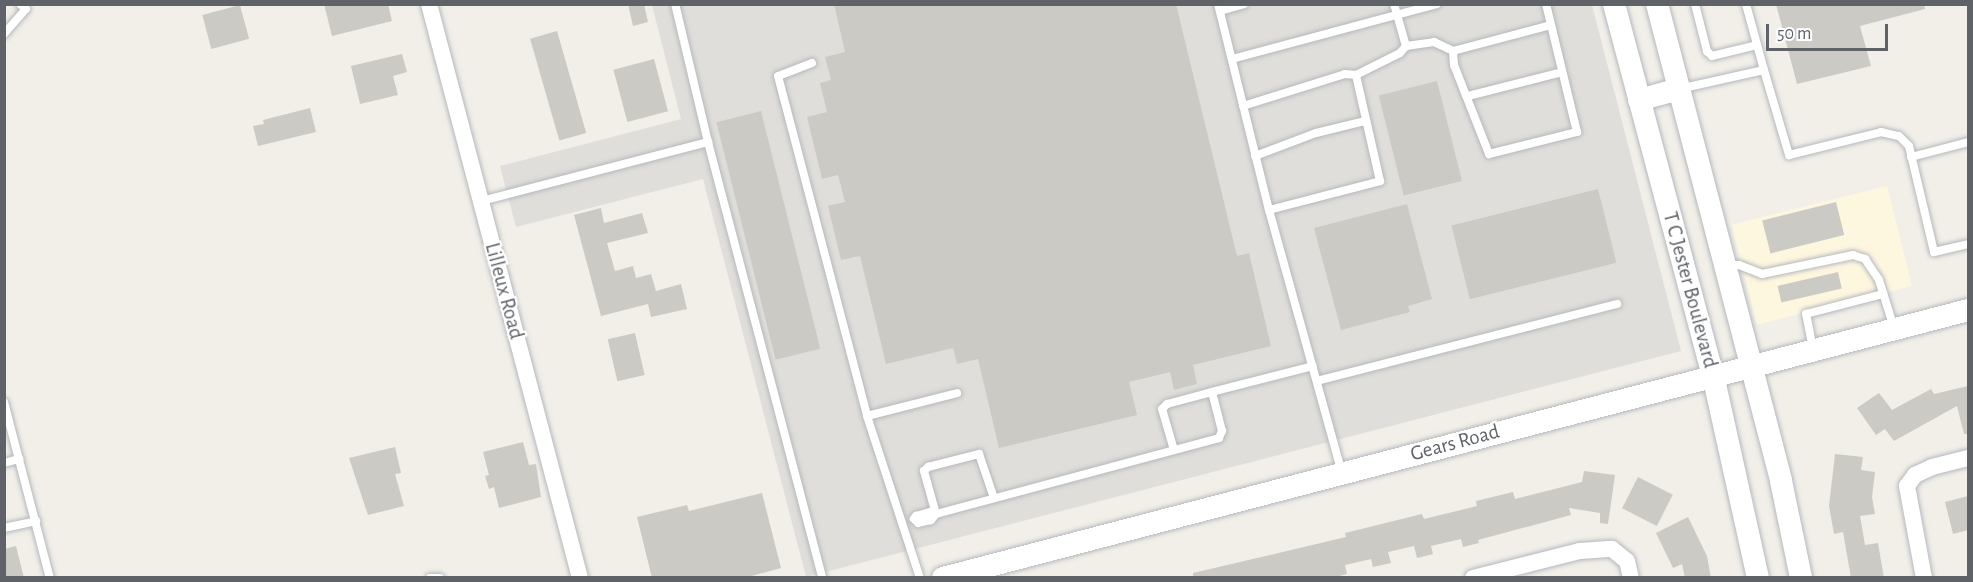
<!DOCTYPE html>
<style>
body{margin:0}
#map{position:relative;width:1973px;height:582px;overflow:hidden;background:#f1efe8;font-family:"Alegreya Sans",sans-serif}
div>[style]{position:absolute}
.commercial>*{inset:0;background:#fef7e0;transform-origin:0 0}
.industrial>*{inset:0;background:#e0deda}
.building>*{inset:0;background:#cccac5;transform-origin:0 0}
.roads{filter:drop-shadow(0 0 2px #b5b8bc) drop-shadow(0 0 2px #b5b8bc)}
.lane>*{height:8px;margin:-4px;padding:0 4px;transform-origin:4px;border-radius:4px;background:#fff}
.street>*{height:16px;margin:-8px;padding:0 8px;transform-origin:8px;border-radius:8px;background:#fff}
.secondary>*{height:22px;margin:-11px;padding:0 11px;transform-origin:11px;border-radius:11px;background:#fff}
span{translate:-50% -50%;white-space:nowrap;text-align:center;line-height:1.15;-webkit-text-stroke:4.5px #fff;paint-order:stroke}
.street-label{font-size:21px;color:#5f6368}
.frame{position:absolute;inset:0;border:6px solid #5f6368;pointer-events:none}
.scale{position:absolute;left:1766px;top:24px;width:122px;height:27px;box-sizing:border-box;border:3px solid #5f6368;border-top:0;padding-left:8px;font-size:18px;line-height:21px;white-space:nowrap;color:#5f6368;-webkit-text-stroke:4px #fff;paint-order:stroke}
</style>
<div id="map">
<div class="commercial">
<div style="left:1887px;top:186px;width:103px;height:160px;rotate:76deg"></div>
</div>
<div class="industrial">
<div style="clip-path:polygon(652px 5px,1592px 5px,1681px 351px,806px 577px,703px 179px,516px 227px,500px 166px,681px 119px)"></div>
</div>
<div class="building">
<div style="clip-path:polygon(324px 4px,388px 4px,392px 21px,332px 36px)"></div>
<div style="clip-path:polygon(628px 4px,644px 4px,648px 22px,633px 26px)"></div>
<div style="clip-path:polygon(834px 4px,1176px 4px,1237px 256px,1249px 253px,1271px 346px,1193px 365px,1197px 384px,1174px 390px,1170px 372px,1129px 382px,1137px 415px,999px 448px,978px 359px,957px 364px,953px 348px,886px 364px,860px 256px,841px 260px,828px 206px,845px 202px,838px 175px,822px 179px,807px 117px,827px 112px,820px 83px,831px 80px,825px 57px,845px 52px)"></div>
<div style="clip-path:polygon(1776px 4px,1924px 4px,1925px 9px,1860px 26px,1871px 66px,1797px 84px)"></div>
<div style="left:240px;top:5px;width:35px;height:39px;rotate:75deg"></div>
<div style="left:557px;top:31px;width:106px;height:28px;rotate:74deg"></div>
<div style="clip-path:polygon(402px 54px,407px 72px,393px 76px,398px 95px,360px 104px,351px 66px)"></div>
<div style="left:654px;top:59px;width:54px;height:42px;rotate:75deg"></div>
<div style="left:1437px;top:81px;width:103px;height:60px;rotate:76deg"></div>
<div style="clip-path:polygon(310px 108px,316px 132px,258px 146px,253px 126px,264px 124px,263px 120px)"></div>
<div style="left:761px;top:111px;width:245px;height:46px;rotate:76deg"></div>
<div style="left:1598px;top:189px;width:76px;height:151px;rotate:76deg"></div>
<div style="left:1836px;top:202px;width:34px;height:76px;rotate:76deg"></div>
<div style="clip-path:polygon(1407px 204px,1432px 299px,1408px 306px,1410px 312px,1341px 330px,1314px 228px)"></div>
<div style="clip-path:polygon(601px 208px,604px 223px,642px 213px,648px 233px,607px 243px,615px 271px,633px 266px,636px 278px,651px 274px,656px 291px,681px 284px,687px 309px,651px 317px,648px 304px,601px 316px,574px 215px)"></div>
<div style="left:1838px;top:272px;width:17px;height:62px;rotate:77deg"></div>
<div style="left:635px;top:333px;width:43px;height:28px;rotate:77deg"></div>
<div style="clip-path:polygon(1968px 386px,1968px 434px,1964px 434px,1957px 406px,1894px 441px,1885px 429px,1876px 435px,1857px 408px,1879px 393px,1892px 410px,1931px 389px,1934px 394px)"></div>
<div style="clip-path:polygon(523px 442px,529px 465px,536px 464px,541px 497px,499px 508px,494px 487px,489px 489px,485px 476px,489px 475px,483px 452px)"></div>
<div style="clip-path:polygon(395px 447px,401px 473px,395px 474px,404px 506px,368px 515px,349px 458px)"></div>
<div style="clip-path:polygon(1835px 454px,1863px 457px,1861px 470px,1875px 472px,1872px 497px,1875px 514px,1860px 516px,1865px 545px,1878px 543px,1884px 578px,1851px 578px,1843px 532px,1834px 534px,1829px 506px)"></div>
<div style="clip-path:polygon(1584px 471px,1615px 475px,1608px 524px,1600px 523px,1600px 513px,1569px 508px,1571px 515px,1478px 540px,1479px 543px,1463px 547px,1461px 539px,1431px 546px,1433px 554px,1417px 558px,1414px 546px,1388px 552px,1391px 563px,1373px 567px,1371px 559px,1345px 565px,1347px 574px,1332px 578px,1193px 578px,1193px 573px,1346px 537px,1345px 533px,1422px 514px,1424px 519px,1477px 506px,1476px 501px,1513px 492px,1515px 499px,1582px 482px)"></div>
<div style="left:1638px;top:477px;width:39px;height:35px;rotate:27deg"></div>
<div style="clip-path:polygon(762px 493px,781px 568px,744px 578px,652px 578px,637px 517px,687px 505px,689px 511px)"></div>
<div style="clip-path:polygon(1968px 496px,1968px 530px,1953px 534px,1945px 502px)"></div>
<div style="clip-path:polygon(1688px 517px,1707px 556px,1711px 578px,1685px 578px,1682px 564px,1673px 568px,1656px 533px)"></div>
<div style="clip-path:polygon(16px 546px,24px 578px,4px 578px,4px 549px)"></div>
</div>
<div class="roads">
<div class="lane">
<div style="left:1218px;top:4px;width:212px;rotate:76.1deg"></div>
<div style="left:1269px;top:210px;width:273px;rotate:74.5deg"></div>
<div style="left:1394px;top:4px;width:44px;rotate:74.1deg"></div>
<div style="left:1695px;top:4px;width:49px;rotate:75.7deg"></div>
<div style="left:1707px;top:51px;width:7px;rotate:45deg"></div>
<div style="left:1712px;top:56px;width:46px;rotate:-13.7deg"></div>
<div style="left:1220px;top:11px;width:25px;rotate:-16deg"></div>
<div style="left:4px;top:34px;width:33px;rotate:-49deg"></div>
<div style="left:26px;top:9px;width:8px;rotate:-140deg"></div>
<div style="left:1453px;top:51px;width:14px;rotate:86deg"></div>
<div style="left:1454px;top:65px;width:96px;rotate:68.5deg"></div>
<div style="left:1489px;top:154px;width:91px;rotate:-14deg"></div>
<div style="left:1577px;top:132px;width:132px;rotate:-103.6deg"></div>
<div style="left:1232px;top:59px;width:212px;rotate:-15deg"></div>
<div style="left:812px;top:63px;width:36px;rotate:159deg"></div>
<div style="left:778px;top:76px;width:351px;rotate:75.3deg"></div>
<div style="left:867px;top:416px;width:170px;rotate:71.9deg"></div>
<div style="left:1764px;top:70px;width:89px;rotate:73.6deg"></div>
<div style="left:1789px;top:155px;width:95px;rotate:-14deg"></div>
<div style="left:1881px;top:132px;width:18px;rotate:13deg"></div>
<div style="left:1899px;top:136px;width:14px;rotate:45deg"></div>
<div style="left:1909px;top:146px;width:109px;rotate:76.7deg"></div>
<div style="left:1934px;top:252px;width:35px;rotate:-13deg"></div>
<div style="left:1679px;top:89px;width:87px;rotate:-12.6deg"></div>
<div style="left:1764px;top:70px;width:68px;rotate:-105.3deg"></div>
<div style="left:1468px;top:96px;width:97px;rotate:-14.3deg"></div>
<div style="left:1243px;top:106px;width:107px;rotate:-17.4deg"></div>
<div style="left:1345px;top:74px;width:11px;rotate:5deg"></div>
<div style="left:1356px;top:75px;width:49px;rotate:-26.6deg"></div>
<div style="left:1400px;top:53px;width:9px;rotate:-49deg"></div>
<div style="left:1406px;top:46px;width:28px;rotate:-8deg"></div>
<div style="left:1434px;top:42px;width:21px;rotate:25deg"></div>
<div style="left:1453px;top:51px;width:101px;rotate:-14.9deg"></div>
<div style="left:708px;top:142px;width:451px;rotate:75.3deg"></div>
<div style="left:1255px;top:156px;width:65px;rotate:-20.7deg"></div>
<div style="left:1316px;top:133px;width:50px;rotate:-13.8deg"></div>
<div style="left:1911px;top:157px;width:59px;rotate:-14.7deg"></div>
<div style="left:481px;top:201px;width:235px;rotate:-14.6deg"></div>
<div style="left:708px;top:142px;width:142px;rotate:-103.4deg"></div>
<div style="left:1269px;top:210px;width:115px;rotate:-14.6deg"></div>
<div style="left:1380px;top:181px;width:109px;rotate:-102.8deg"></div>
<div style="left:1727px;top:265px;width:12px"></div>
<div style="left:1739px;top:265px;width:25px;rotate:21deg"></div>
<div style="left:1762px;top:274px;width:93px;rotate:-11.8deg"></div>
<div style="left:1853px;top:255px;width:13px;rotate:18deg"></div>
<div style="left:1865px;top:259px;width:25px;rotate:56deg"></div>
<div style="left:1879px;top:280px;width:50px;rotate:72.6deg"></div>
<div style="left:1813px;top:349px;width:36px;rotate:-101deg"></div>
<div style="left:1806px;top:314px;width:80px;rotate:-14.6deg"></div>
<div style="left:1317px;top:381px;width:310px;rotate:-14.4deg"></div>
<div style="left:4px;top:402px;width:182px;rotate:75.4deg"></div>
<div style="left:867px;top:416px;width:93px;rotate:-14.3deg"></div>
<div style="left:1174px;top:450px;width:43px;rotate:-106.3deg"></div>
<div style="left:1162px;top:409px;width:7px;rotate:-45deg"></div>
<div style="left:1167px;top:404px;width:47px;rotate:-14.9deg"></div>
<div style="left:4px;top:463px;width:16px;rotate:-15deg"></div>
<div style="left:936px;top:514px;width:8px;rotate:130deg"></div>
<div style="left:931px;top:520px;width:13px;rotate:167deg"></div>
<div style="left:918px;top:523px;width:6px;rotate:-135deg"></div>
<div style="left:914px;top:519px;width:4px;rotate:-56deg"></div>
<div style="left:916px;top:516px;width:15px;rotate:-16deg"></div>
<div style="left:930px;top:512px;width:6px;rotate:18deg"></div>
<div style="left:936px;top:514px;width:293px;rotate:-15deg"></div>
<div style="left:1219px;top:438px;width:8px;rotate:-67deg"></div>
<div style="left:1222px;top:431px;width:40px;rotate:-104.4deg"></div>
<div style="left:1212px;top:392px;width:104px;rotate:-14.4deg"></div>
<div style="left:936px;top:514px;width:45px;rotate:-105.6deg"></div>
<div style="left:924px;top:471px;width:6px;rotate:-45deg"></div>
<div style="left:928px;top:467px;width:53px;rotate:-14.3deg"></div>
<div style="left:979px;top:454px;width:46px;rotate:71.2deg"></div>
<div style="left:4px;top:528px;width:33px;rotate:-12deg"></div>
<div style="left:430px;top:578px;width:10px"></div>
</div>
<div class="street">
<div style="left:429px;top:4px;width:594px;rotate:75.26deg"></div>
<div style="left:1473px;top:578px;width:110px;rotate:-14.2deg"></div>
<div style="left:1580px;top:551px;width:32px;rotate:-4deg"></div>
<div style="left:1612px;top:549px;width:19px;rotate:39deg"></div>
<div style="left:1627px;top:561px;width:17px;rotate:77deg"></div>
<div style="left:1924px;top:578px;width:94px;rotate:-100.5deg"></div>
<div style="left:1907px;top:486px;width:14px;rotate:-54deg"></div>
<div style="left:1915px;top:475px;width:19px;rotate:-25deg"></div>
<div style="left:1932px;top:467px;width:37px;rotate:-14deg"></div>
</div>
<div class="secondary">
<div style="left:1614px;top:4px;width:384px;rotate:75.1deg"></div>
<div style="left:1713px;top:375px;width:208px;rotate:77.5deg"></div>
<div style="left:1657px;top:4px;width:493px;rotate:75.4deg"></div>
<div style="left:1781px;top:481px;width:99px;rotate:78.3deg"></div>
<div style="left:1639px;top:100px;width:41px;rotate:-15.4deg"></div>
<div style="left:943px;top:578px;width:1059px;rotate:-14.65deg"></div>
</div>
</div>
<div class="street-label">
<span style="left:1690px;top:290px;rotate:75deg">T C Jester Boulevard</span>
<span style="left:504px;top:291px;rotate:75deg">Lilleux Road</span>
<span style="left:1455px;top:443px;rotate:-15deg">Gears Road</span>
</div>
<div class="frame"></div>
<div class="scale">50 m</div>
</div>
